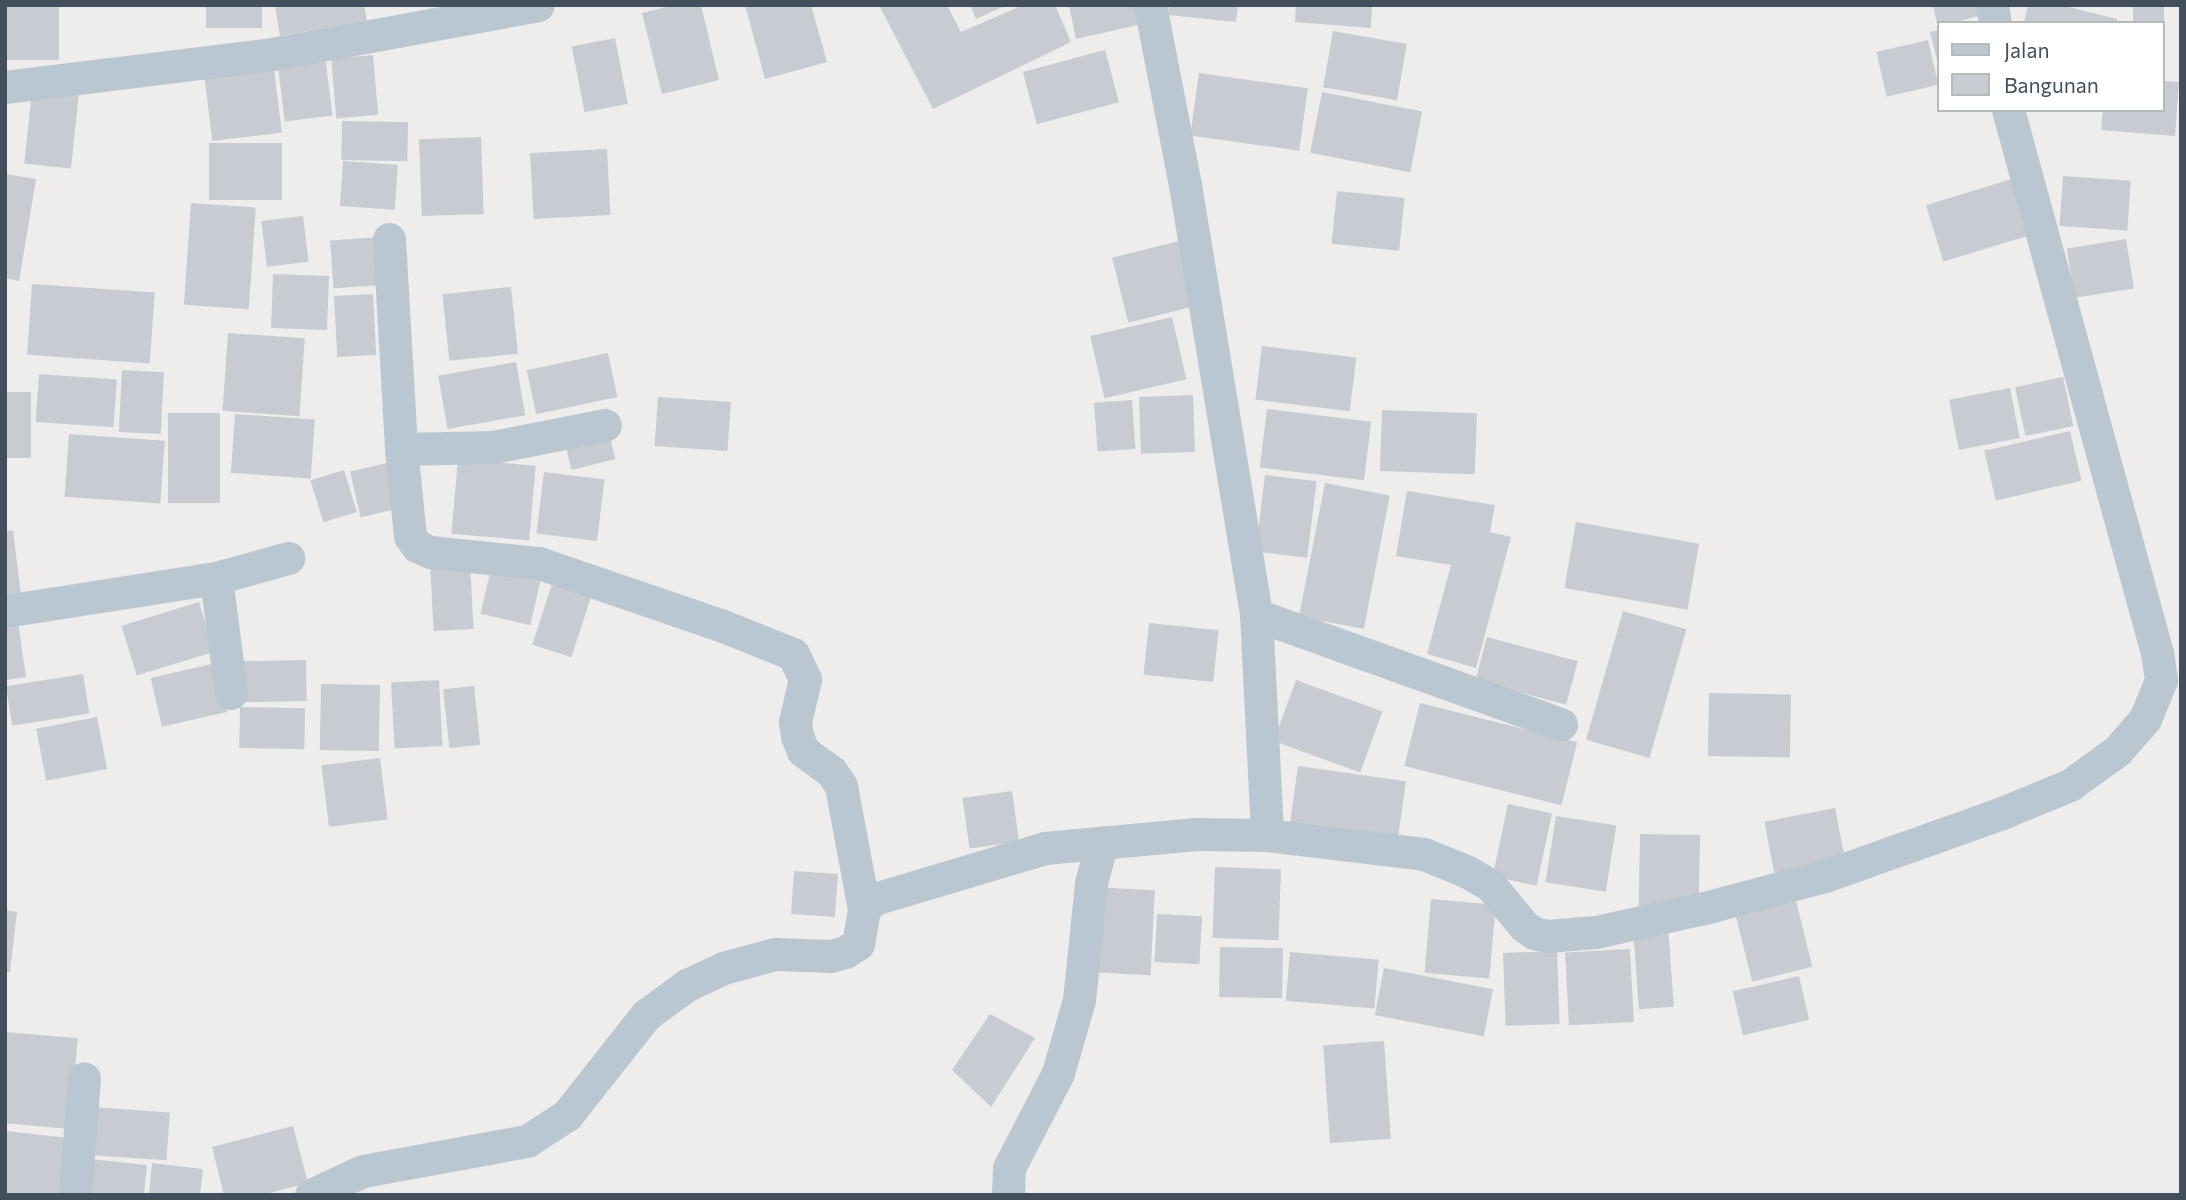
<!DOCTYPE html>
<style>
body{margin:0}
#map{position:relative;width:2186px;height:1200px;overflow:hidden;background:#efecec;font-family:Commissioner,sans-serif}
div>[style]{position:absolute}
.building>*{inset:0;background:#c8cbd1;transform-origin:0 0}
.street>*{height:33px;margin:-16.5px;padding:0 16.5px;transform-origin:16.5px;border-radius:16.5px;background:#bbc7d0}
span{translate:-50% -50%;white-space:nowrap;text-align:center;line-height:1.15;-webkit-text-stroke:5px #fff;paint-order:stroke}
.frame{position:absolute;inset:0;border:7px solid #43505b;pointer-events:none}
.legend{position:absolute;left:1937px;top:21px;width:228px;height:91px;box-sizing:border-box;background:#fff;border:2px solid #b4b9bd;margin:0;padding:9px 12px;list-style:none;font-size:21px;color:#43505b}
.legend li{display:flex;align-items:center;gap:14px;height:35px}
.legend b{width:35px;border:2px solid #b4b9bd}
</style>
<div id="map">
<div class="building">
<div style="left:5px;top:5px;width:54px;height:55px"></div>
<div style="left:206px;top:5px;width:56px;height:23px"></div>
<div style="clip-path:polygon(275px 5px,364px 5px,367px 21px,280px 36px)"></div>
<div style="clip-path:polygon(674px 5px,701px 5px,719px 80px,662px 94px,642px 13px)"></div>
<div style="clip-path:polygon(745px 5px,811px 5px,827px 62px,765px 79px)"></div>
<div style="clip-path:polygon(879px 5px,947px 5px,961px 32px,1023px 5px,1055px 5px,1071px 42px,933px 109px)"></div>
<div style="clip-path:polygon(970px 5px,1007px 5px,976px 19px)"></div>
<div style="clip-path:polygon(1069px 5px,1143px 5px,1147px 23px,1076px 39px)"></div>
<div style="clip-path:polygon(1169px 5px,1238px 5px,1236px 22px,1168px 15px)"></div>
<div style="clip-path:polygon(1296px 5px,1372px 5px,1371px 28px,1295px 22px)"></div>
<div style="clip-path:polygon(1933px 5px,1987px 5px,1989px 13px,1952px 23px,1937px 23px)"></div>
<div style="clip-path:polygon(2028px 5px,2061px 5px,2117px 19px,2117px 23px,2024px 23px)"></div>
<div style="left:2133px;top:5px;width:31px;height:18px"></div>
<div style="clip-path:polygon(1939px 30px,1939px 64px,1938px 64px,1930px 32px)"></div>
<div style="left:1333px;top:31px;width:75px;height:57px;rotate:10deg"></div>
<div style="left:615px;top:38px;width:67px;height:44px;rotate:79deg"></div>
<div style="left:1928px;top:40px;width:46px;height:53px;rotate:77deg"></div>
<div style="left:1105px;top:50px;width:54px;height:85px;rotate:75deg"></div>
<div style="left:325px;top:55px;width:61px;height:48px;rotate:83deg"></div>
<div style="left:373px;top:55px;width:60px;height:42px;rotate:85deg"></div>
<div style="left:274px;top:69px;width:64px;height:70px;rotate:83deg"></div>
<div style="left:1199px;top:73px;width:110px;height:63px;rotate:8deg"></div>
<div style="clip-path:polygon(2163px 81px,2179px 82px,2175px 136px,2101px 130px,2103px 110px,2163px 110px)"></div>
<div style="left:32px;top:90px;width:47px;height:74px;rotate:6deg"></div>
<div style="left:1322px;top:92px;width:102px;height:62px;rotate:11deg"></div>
<div style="left:342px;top:121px;width:66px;height:39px;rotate:1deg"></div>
<div style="left:481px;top:137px;width:77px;height:62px;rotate:88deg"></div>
<div style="left:209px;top:143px;width:73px;height:57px"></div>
<div style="left:607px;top:149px;width:66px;height:77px;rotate:87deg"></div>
<div style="left:343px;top:161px;width:55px;height:45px;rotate:4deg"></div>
<div style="clip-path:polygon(5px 174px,36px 179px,19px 281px,5px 278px)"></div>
<div style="left:2063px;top:176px;width:68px;height:50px;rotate:4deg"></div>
<div style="left:2015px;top:178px;width:59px;height:93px;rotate:73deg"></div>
<div style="left:1337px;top:191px;width:68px;height:53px;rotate:6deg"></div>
<div style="left:191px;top:203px;width:65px;height:102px;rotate:4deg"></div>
<div style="left:303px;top:216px;width:46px;height:42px;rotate:83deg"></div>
<div style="left:380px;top:237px;width:48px;height:50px;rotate:86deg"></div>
<div style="left:2126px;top:239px;width:50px;height:60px;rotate:81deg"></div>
<div style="left:1183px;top:240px;width:67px;height:73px;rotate:76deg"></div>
<div style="left:273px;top:274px;width:56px;height:54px;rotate:2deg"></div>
<div style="left:32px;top:284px;width:123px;height:71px;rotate:4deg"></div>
<div style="left:511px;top:287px;width:67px;height:69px;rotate:84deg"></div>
<div style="left:373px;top:294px;width:61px;height:39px;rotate:87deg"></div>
<div style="left:1172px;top:317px;width:64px;height:84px;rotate:77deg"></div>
<div style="left:228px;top:333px;width:77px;height:78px;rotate:4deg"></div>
<div style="left:1262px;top:346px;width:95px;height:54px;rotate:7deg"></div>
<div style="left:608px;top:353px;width:45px;height:83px;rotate:78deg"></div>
<div style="left:516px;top:362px;width:54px;height:79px;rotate:80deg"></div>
<div style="left:122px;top:370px;width:42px;height:62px;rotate:3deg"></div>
<div style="left:39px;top:374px;width:78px;height:48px;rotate:4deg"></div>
<div style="left:2063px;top:377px;width:50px;height:49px;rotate:78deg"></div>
<div style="left:2010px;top:388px;width:51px;height:62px;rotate:79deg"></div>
<div style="left:5px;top:392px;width:26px;height:66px"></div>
<div style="left:1193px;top:395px;width:57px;height:54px;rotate:88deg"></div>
<div style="left:658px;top:397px;width:73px;height:49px;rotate:4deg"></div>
<div style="left:1132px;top:400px;width:49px;height:38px;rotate:86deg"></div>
<div style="left:1267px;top:409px;width:105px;height:59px;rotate:7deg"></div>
<div style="left:1382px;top:410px;width:95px;height:61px;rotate:2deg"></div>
<div style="left:168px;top:413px;width:52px;height:90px"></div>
<div style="left:235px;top:414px;width:80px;height:59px;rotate:4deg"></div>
<div style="left:608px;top:430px;width:30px;height:45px;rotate:76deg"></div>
<div style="left:2070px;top:431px;width:51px;height:88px;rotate:77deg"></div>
<div style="left:69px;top:434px;width:96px;height:63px;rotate:4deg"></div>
<div style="left:458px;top:459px;width:78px;height:75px;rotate:5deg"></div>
<div style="left:391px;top:462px;width:47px;height:42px;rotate:77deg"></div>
<div style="left:344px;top:470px;width:44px;height:35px;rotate:73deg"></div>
<div style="left:544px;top:472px;width:61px;height:62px;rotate:7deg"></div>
<div style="left:1265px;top:475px;width:52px;height:77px;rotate:7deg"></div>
<div style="left:1325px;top:483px;width:66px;height:136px;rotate:11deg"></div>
<div style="clip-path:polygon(1407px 491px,1495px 505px,1490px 532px,1511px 537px,1476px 668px,1427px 654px,1451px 565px,1396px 556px)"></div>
<div style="left:1576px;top:522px;width:125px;height:67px;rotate:10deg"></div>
<div style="clip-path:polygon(13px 530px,22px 603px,5px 605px,5px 531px)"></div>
<div style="left:470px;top:561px;width:68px;height:40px;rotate:87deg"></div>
<div style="left:492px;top:564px;width:51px;height:51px;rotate:13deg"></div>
<div style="left:554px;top:578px;width:41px;height:70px;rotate:18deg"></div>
<div style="left:199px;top:602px;width:52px;height:81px;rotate:73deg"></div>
<div style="left:1623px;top:611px;width:66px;height:134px;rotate:16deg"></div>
<div style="clip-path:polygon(17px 614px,26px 677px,5px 680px,5px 616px)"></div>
<div style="left:1149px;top:623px;width:70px;height:52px;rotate:6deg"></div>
<div style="left:1487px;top:637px;width:94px;height:45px;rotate:15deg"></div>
<div style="left:306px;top:660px;width:41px;height:65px;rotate:89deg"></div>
<div style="left:216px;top:663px;width:50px;height:67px;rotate:77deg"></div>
<div style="left:83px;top:674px;width:40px;height:78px;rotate:81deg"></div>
<div style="left:439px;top:680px;width:66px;height:48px;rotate:87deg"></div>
<div style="left:1296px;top:680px;width:92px;height:65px;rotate:20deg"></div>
<div style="left:321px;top:684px;width:59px;height:66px;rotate:1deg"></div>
<div style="left:474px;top:686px;width:59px;height:31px;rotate:84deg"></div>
<div style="left:1709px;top:693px;width:82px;height:63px;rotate:1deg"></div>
<div style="left:1420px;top:703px;width:162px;height:65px;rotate:14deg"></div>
<div style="left:240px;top:707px;width:65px;height:41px;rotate:1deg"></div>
<div style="left:97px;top:717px;width:53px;height:62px;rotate:79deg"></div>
<div style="left:380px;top:758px;width:62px;height:59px;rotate:83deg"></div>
<div style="left:1298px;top:766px;width:109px;height:60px;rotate:8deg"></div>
<div style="left:1012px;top:791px;width:51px;height:50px;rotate:82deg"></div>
<div style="left:1508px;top:804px;width:45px;height:74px;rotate:12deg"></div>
<div style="left:1835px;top:808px;width:53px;height:72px;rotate:79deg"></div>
<div style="left:1556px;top:816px;width:61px;height:67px;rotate:9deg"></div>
<div style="left:1640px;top:834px;width:60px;height:73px;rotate:1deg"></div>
<div style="left:1215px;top:867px;width:66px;height:71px;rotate:2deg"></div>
<div style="left:794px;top:871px;width:44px;height:43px;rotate:4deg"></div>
<div style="left:1092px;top:887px;width:63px;height:85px;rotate:3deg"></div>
<div style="left:1794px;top:893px;width:76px;height:62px;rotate:76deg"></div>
<div style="left:1431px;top:899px;width:65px;height:74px;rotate:5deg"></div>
<div style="clip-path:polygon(5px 910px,17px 912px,10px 972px,5px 972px)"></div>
<div style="left:1157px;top:914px;width:45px;height:48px;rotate:3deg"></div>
<div style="left:1668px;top:925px;width:82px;height:35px;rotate:86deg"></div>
<div style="left:1220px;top:947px;width:63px;height:50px;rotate:1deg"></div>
<div style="left:1630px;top:949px;width:73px;height:65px;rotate:87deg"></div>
<div style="left:1557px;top:951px;width:73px;height:54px;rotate:88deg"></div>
<div style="left:1290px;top:952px;width:89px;height:49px;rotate:5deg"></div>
<div style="left:1384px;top:968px;width:111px;height:48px;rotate:11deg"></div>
<div style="left:1799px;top:976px;width:45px;height:68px;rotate:77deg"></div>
<div style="clip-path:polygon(990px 1014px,1035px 1038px,991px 1107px,952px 1070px)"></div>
<div style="left:6px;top:1032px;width:72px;height:91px;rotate:5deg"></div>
<div style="left:1384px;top:1041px;width:98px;height:61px;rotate:86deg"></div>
<div style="left:92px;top:1107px;width:78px;height:48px;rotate:4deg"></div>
<div style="clip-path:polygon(293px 1126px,308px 1183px,262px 1195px,224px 1195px,212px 1147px)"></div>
<div style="clip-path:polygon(5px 1131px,69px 1138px,62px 1195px,5px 1195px)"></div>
<div style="clip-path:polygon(81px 1158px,147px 1165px,144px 1195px,77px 1195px)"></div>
<div style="clip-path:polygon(152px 1163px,203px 1169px,200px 1195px,149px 1195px)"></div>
</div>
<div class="street">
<div style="left:1150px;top:5px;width:183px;rotate:79deg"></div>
<div style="left:1185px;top:185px;width:436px;rotate:80.6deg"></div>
<div style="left:1256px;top:615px;width:220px;rotate:87.1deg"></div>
<div style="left:1992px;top:5px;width:18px;rotate:81deg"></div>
<div style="left:5px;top:87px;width:269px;rotate:-7deg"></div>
<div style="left:272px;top:54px;width:270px;rotate:-10.4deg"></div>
<div style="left:389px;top:239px;width:210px;rotate:86.7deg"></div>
<div style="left:401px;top:449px;width:87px;rotate:84.1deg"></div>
<div style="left:410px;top:536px;width:12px;rotate:55deg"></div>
<div style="left:417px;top:546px;width:14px;rotate:25deg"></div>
<div style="left:430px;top:552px;width:110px;rotate:5.8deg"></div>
<div style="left:539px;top:563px;width:194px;rotate:18.9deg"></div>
<div style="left:723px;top:626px;width:75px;rotate:21.8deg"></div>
<div style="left:793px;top:654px;width:28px;rotate:64deg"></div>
<div style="left:805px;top:679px;width:44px;rotate:103.1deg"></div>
<div style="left:795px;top:722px;width:14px;rotate:82deg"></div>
<div style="left:797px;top:736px;width:16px;rotate:68deg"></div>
<div style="left:803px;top:751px;width:34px;rotate:36deg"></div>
<div style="left:831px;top:771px;width:18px;rotate:56deg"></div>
<div style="left:841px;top:786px;width:125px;rotate:79.4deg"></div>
<div style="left:401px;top:449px;width:92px;rotate:-1.2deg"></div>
<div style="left:493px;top:447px;width:114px;rotate:-11.1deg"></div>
<div style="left:216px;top:578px;width:116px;rotate:82.6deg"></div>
<div style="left:5px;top:611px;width:214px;rotate:-8.9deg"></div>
<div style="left:216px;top:578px;width:75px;rotate:-15.5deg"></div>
<div style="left:1256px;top:615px;width:324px;rotate:19.7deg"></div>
<div style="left:75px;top:1195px;width:117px;rotate:-85.6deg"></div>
<div style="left:311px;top:1195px;width:57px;rotate:-24.8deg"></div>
<div style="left:363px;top:1171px;width:167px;rotate:-10.4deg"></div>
<div style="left:527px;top:1141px;width:48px;rotate:-33deg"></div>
<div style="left:567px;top:1115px;width:127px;rotate:-51.7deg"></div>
<div style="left:646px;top:1015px;width:51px;rotate:-36.2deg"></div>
<div style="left:687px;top:985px;width:40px;rotate:-25deg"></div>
<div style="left:723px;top:968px;width:54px;rotate:-15.1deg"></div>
<div style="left:775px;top:954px;width:56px;rotate:2deg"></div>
<div style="left:831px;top:956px;width:15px;rotate:-16deg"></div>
<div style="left:845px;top:952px;width:15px;rotate:-32deg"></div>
<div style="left:858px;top:944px;width:36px;rotate:-80deg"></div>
<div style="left:864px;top:909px;width:14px;rotate:-45deg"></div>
<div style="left:874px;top:899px;width:178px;rotate:-16.6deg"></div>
<div style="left:1045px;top:848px;width:152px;rotate:-5.3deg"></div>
<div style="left:1196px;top:834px;width:71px;rotate:0.8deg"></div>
<div style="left:1267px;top:835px;width:158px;rotate:6.9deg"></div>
<div style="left:1424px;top:854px;width:48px;rotate:22.2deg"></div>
<div style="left:1468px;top:872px;width:27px;rotate:31deg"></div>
<div style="left:1491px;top:886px;width:52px;rotate:50.5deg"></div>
<div style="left:1524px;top:926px;width:12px;rotate:35deg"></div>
<div style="left:1534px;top:933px;width:13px;rotate:13deg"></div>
<div style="left:1547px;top:936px;width:49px;rotate:-4.7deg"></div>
<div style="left:1596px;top:932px;width:119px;rotate:-12.6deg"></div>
<div style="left:1712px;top:906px;width:117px;rotate:-14.9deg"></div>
<div style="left:1825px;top:876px;width:188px;rotate:-19.6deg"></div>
<div style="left:2002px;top:813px;width:74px;rotate:-22.4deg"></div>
<div style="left:2070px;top:785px;width:58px;rotate:-35.9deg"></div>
<div style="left:2117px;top:751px;width:43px;rotate:-48.8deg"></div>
<div style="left:2145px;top:719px;width:42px;rotate:-67.7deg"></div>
<div style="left:2161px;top:680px;width:27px;rotate:-98deg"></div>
<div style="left:2157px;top:653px;width:563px;rotate:-105.34deg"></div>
<div style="left:1008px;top:1195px;width:27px;rotate:-88deg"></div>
<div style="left:1009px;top:1168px;width:107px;rotate:-62.7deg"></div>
<div style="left:1058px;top:1073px;width:76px;rotate:-74deg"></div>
<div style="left:1079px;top:1000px;width:118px;rotate:-84.1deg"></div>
<div style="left:1091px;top:883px;width:42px;rotate:-75deg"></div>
</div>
<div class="frame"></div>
<ul class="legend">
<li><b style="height:9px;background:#bbc7d0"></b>Jalan</li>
<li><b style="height:19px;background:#c8cbd1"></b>Bangunan</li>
</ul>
</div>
